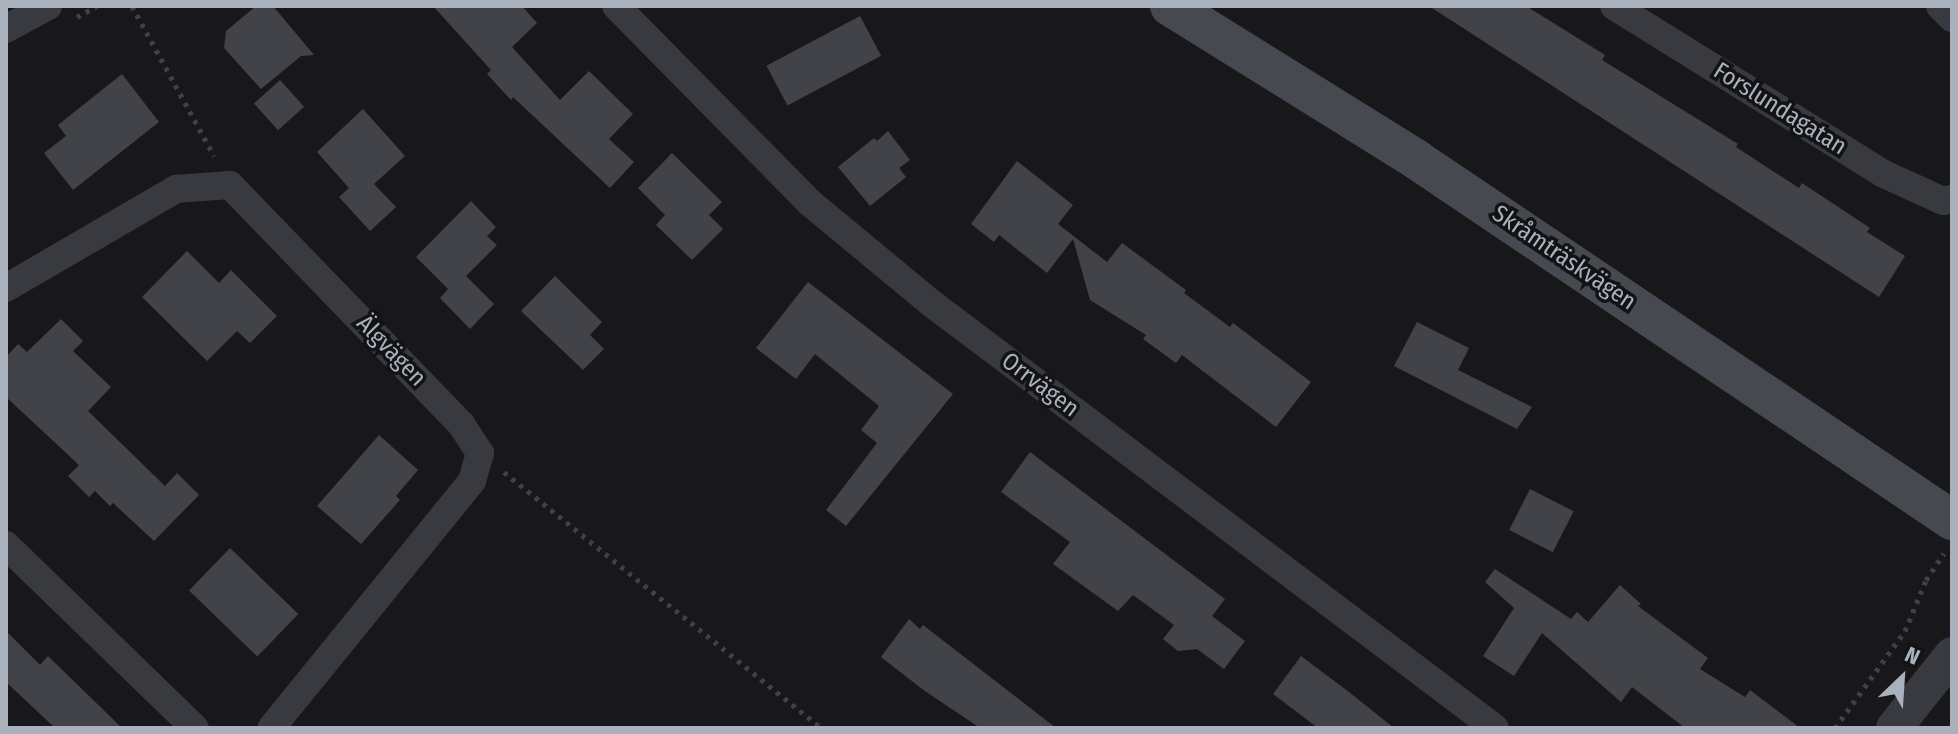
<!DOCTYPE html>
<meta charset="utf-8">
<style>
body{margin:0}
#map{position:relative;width:1958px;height:734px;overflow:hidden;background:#18181b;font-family:"Fira Sans Condensed",sans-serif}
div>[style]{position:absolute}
.building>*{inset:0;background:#424348;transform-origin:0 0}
.path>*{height:5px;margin-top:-2.5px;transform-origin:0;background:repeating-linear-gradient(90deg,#3e4247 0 4px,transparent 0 10px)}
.minor>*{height:28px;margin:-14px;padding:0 14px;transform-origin:14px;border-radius:14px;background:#383a40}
.tertiary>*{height:36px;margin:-18px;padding:0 18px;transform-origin:18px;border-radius:18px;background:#383a40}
.secondary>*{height:40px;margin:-20px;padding:0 20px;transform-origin:20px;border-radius:20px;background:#464a50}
span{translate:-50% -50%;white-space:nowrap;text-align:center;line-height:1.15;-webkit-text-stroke:7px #131316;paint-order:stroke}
.street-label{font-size:24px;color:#a9b1bc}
.frame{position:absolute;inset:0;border:8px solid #a9b1bc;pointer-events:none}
.north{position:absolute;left:1862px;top:638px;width:80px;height:80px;-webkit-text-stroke:6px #131316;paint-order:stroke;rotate:25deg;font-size:22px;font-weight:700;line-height:32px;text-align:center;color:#a9b1bc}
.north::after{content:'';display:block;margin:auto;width:28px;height:36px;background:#a9b1bc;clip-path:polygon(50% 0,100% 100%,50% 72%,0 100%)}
</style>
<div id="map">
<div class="building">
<div style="clip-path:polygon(256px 6px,273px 6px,314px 55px,301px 56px,261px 89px,224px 48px,226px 31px)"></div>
<div style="clip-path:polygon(433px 6px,522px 6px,537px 23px,512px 47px,560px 100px,589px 71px,633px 114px,609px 139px,634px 162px,610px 188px,513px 97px,511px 100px,487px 74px,491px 70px)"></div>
<div style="clip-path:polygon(1429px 6px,1526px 6px,1605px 55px,1602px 60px,1738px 144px,1736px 147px,1799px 188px,1802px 183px,1870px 228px,1867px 232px,1905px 256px,1879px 297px)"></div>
<div style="left:860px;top:16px;width:45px;height:106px;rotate:62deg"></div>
<div style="clip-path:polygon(122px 74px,159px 122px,73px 190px,44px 153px,66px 136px,58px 125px)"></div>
<div style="left:280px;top:80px;width:36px;height:35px;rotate:48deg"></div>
<div style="clip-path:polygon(363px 109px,405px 156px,374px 184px,396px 207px,370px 231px,339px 197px,349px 188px,317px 152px)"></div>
<div style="clip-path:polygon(888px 131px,910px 160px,899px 168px,906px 177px,870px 206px,838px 167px,874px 138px,877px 141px)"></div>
<div style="clip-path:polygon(672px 153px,722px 202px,709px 215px,723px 229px,692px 260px,656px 225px,665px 215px,638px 188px)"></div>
<div style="clip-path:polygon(1017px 161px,1073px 205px,1058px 224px,1107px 262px,1122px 243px,1186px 290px,1184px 293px,1230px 327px,1233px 323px,1311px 382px,1276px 427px,1182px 355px,1176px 363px,1143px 339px,1146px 335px,1090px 300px,1073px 239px,1047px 273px,999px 235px,994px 242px,971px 224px)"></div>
<div style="clip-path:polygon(471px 201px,496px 227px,487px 236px,497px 245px,466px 276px,494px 304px,470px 329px,440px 298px,448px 289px,416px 257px)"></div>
<div style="clip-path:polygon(187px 251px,219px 283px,231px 270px,277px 316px,250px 343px,237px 331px,207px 361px,142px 297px)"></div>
<div style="clip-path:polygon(555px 276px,602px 322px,590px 335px,604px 349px,583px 370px,521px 311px)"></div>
<div style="clip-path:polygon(808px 282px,953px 394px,846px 526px,826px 510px,877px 443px,861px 430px,879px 406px,815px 354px,796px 379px,756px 348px)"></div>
<div style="clip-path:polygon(61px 319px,83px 341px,73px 351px,111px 387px,88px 411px,165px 486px,177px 473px,199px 495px,154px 541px,113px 503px,110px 506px,95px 491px,89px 497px,68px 476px,79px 465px,6px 397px,6px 357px,18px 344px,27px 352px)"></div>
<div style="clip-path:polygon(1417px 322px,1469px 348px,1458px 370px,1532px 407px,1517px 429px,1394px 366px)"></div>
<div style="clip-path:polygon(379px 435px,418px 470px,396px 496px,400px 500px,361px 544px,317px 506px)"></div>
<div style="clip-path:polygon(1030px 452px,1225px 599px,1212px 616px,1245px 641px,1224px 669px,1197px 649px,1178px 651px,1163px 639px,1174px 625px,1133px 595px,1118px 611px,1053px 564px,1070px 542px,1001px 492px)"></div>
<div style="left:1530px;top:489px;width:49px;height:46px;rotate:27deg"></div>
<div style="left:230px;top:548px;width:95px;height:59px;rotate:44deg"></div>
<div style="clip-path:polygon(1495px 569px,1571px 619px,1577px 612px,1588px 622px,1620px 585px,1641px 604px,1638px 606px,1708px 658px,1700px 669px,1745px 697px,1750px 690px,1800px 728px,1685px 728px,1632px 687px,1621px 702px,1542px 633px,1514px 676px,1483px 656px,1514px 608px,1485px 582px)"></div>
<div style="clip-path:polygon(909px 619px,920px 629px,923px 625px,1056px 728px,980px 728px,922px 689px,881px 657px)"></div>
<div style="clip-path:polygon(6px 631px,40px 665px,48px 656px,122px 728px,55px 728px,6px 682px)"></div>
<div style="clip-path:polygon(1301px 656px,1349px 692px,1394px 728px,1318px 728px,1273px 694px)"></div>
</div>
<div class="path">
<div style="left:132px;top:6px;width:171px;rotate:61.3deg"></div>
<div style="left:77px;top:17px;width:23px;rotate:-29deg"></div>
<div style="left:504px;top:472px;width:407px;rotate:38.9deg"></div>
<div style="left:1835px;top:728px;width:120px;rotate:-54.2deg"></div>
<div style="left:1905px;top:631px;width:55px;rotate:-67.6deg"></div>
<div style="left:1926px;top:580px;width:32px;rotate:-56deg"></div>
</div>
<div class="minor">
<div style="left:616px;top:6px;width:275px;rotate:45.4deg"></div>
<div style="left:809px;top:202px;width:158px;rotate:39.6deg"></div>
<div style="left:931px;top:303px;width:706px;rotate:37deg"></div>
<div style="left:1614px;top:6px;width:318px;rotate:31.9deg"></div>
<div style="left:1884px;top:174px;width:65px;rotate:24.6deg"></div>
<div style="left:1943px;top:201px;width:9px;rotate:-13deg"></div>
<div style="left:1940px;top:6px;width:17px;rotate:45deg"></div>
<div style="left:6px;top:29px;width:48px;rotate:-28.7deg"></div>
<div style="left:6px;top:288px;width:197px;rotate:-30.2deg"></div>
<div style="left:176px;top:189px;width:54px;rotate:-4.2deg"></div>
<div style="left:230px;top:185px;width:332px;rotate:46deg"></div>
<div style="left:461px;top:424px;width:35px;rotate:57deg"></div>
<div style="left:480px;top:453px;width:29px;rotate:106deg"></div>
<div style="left:472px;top:481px;width:318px;rotate:129.1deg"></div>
<div style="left:6px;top:545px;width:263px;rotate:44.1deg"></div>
</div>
<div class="tertiary">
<div style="left:1894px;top:728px;width:93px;rotate:-51.5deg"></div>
</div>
<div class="secondary">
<div style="left:1170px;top:6px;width:291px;rotate:31.9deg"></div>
<div style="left:1417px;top:160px;width:645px;rotate:33.94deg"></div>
</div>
<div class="street-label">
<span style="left:1780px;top:109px;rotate:32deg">Forslundagatan</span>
<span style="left:1564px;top:258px;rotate:34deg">Skråmträskvägen</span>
<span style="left:391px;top:351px;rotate:46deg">Älgvägen</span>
<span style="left:1040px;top:385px;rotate:37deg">Orrvägen</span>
</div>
<div class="frame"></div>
<div class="north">N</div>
</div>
